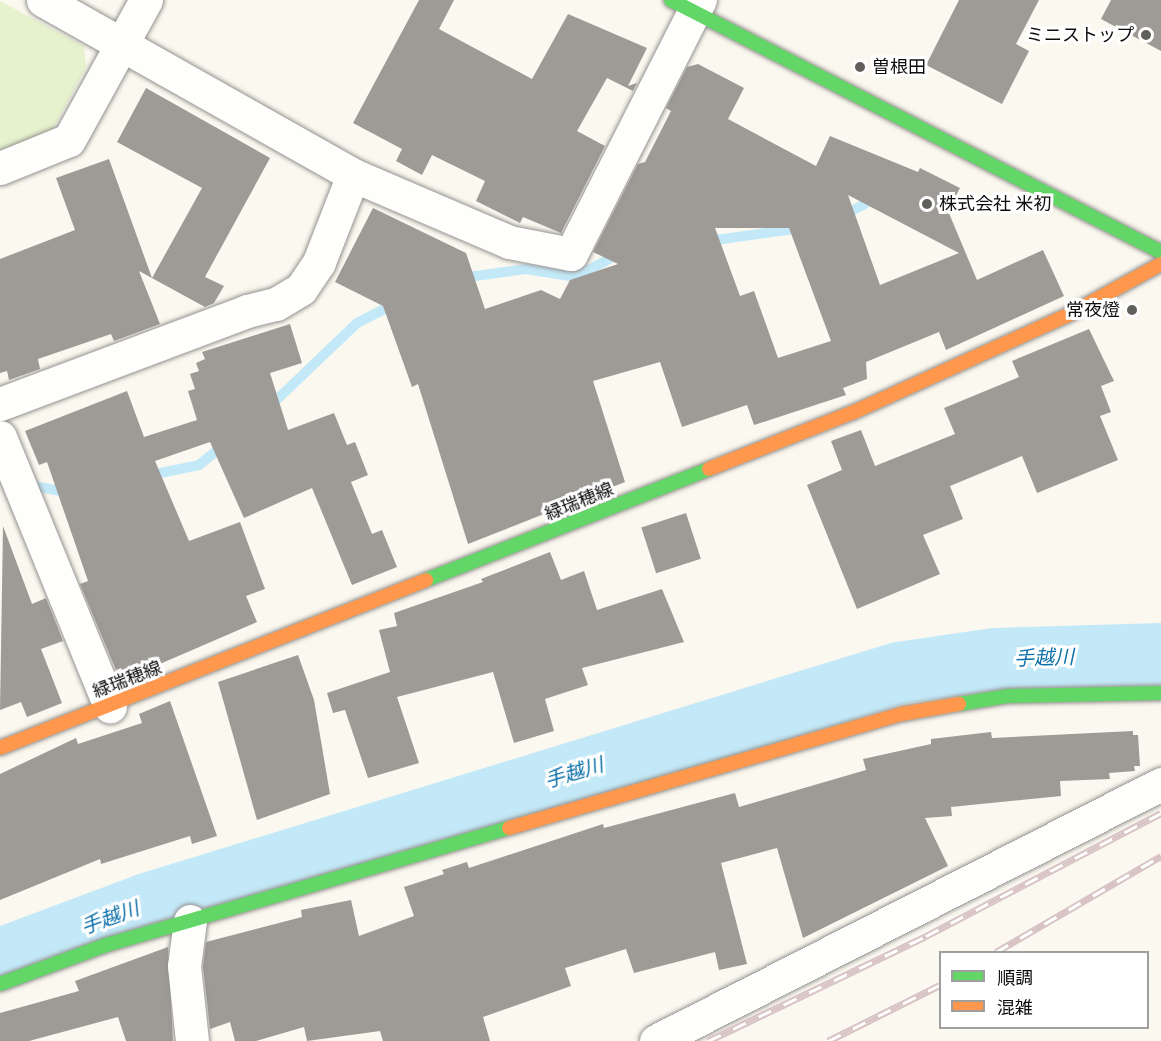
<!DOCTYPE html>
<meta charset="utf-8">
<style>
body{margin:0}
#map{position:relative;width:1161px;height:1041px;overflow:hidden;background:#fbf8f0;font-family:"Roboto Serif","Noto Sans JP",serif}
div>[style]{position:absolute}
.green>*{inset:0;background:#e6f2ce}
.stream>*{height:10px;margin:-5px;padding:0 5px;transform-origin:5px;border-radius:5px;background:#c3e9f8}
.river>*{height:62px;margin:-31px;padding:0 31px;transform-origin:31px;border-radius:31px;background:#c3e9f8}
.building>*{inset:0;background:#9e9a96;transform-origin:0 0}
.roads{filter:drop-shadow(0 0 2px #94928f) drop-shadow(0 0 2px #94928f)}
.street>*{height:33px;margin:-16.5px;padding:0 16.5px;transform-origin:16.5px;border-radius:16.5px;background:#fefefd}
.fast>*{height:14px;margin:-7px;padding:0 7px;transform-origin:7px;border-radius:7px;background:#63d668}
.slow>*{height:14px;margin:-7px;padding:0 7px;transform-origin:7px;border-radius:7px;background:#ff974d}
.rail>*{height:7px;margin-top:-3.5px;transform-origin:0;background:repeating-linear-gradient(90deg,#fff 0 14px,#d8c3c5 0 28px);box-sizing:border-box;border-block:2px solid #d8c3c5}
.dots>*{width:16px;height:16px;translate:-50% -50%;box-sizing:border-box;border:3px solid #fff;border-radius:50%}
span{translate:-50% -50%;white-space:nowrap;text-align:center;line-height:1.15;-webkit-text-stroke:6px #fff;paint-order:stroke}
.poi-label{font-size:18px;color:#0c0c0c}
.right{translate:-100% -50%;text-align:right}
.left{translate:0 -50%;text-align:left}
.street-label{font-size:18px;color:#0c0c0c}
.water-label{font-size:20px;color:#0b70a9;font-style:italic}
.legend{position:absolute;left:939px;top:951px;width:210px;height:78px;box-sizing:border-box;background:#fff;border:2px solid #9e9e9e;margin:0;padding:8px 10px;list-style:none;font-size:18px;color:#0c0c0c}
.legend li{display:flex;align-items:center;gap:12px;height:30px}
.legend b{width:30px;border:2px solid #9e9e9e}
</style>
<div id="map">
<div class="green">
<div style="clip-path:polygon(0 1px,84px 46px,86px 67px,52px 131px,0 151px)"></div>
</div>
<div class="stream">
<div style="left:843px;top:216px;width:26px;rotate:-29deg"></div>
<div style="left:708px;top:241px;width:95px;rotate:-7.9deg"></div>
<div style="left:461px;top:278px;width:66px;rotate:-7.9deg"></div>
<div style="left:526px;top:269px;width:50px;rotate:9.3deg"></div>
<div style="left:575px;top:277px;width:52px;rotate:-27.6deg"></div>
<div style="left:268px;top:408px;width:123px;rotate:-43.7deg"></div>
<div style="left:357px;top:323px;width:44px;rotate:-27.1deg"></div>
<div style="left:146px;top:476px;width:54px;rotate:-11.7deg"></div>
<div style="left:199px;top:465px;width:32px;rotate:-39deg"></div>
<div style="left:33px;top:486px;width:36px;rotate:10deg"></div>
</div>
<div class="river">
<div style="left:0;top:959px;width:157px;rotate:-20.5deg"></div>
<div style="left:147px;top:904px;width:787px;rotate:-17.08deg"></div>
<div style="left:899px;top:673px;width:97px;rotate:-8.3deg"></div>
<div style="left:995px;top:659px;width:166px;rotate:-1.7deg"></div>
</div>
<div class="building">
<div style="clip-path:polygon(419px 0,454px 0,439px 29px,532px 79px,568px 14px,647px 48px,628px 86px,637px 83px,633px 91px,607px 78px,577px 131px,605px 146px,561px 233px,523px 217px,520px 223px,476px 201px,485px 181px,432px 155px,422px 175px,396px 161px,402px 149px,353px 123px)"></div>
<div style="clip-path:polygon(959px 0,1039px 0,1016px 44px,1029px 51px,1002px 104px,926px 65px)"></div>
<div style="clip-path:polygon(1111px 0,1161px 0,1161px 51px,1101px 19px)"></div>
<div style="clip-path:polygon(evenodd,698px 64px,744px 88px,728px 119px,816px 166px,830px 136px,918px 172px,920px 168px,960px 188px,948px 211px,977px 280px,1043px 250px,1064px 296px,946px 350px,939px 332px,866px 362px,867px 379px,843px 388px,846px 395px,754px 425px,747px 405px,682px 427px,660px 362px,593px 381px,625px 482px,468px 544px,418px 384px,412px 387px,383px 306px,335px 282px,373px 208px,466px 253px,485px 309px,541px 290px,560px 299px,570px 280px,618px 264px,593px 252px,638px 164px,645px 162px,671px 111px,666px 108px,687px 67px,698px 64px,848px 195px,959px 253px,880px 285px,848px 195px,698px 64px,715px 228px,789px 228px,831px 341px,778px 358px,754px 291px,740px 296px,715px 228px)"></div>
<div style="clip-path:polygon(146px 88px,270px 158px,205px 277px,224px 286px,214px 303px,205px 307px,139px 271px,160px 324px,114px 341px,111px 334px,38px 359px,40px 369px,9px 380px,7px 371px,0 373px,0 259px,75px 230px,56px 178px,109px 159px,152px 278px,202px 188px,117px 142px)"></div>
<div style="clip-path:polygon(290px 324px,302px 363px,270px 373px,288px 430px,334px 413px,347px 445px,355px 442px,368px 475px,351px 482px,372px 534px,382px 530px,397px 567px,352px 585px,312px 488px,244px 518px,210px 442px,155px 461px,189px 541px,240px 522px,265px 589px,246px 596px,257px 622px,125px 679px,121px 668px,116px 670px,80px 584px,88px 581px,47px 462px,39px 465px,25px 431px,127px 391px,144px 437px,197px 420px,188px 391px,195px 389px,190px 374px,199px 371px,196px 363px,205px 359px,202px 352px)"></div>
<div style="clip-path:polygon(1089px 329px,1114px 381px,1101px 386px,1111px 412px,1100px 416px,1118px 460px,1037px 493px,1022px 456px,950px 486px,963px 519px,923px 535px,940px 574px,857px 609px,807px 485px,842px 470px,831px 441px,861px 430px,875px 466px,955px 434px,944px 408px,1019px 377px,1012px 361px)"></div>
<div style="left:686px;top:513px;width:48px;height:47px;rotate:72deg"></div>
<div style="clip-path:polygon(3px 526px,32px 604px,46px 598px,63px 641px,41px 649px,62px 703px,27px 717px,21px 702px,0 710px)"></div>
<div style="clip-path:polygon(550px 552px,561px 580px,584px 571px,597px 610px,662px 589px,684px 642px,582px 668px,588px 685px,545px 699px,554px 731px,514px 743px,493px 672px,397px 697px,419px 763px,368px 778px,345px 710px,333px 713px,327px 693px,390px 672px,379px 630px,397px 626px,394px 613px,483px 582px,481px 579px)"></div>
<div style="clip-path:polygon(298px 655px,314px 700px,330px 794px,257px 820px,218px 682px)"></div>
<div style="clip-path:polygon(170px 701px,217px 836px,192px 844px,190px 836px,101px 864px,100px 859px,0 900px,0 774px,76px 738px,78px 744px,142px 723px,139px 714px)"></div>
<div style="clip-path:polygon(1133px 731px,1133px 735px,1138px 735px,1140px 766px,1134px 766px,1135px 771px,1109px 773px,1110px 779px,1060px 781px,1061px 796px,951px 807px,952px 816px,925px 818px,948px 866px,803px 938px,777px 848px,721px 863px,747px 964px,719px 970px,715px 952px,634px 973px,626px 949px,565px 968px,571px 986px,483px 1017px,490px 1041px,383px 1041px,380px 1031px,307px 1041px,304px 1027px,256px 1041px,235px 1041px,230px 1022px,210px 1029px,203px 966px,206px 942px,302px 917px,301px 910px,351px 900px,359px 936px,414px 916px,404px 887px,444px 874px,442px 870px,467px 862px,469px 868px,603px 824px,604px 828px,735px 793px,739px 807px,866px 770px,863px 759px,931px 744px,931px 739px,991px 732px,992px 738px)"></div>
<div style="clip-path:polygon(168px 947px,173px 1041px,126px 1041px,118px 1017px,29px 1041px,0 1041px,0 1013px,79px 991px,75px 981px)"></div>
</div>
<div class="roads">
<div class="street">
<div style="left:43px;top:0;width:356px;rotate:29.4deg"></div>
<div style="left:353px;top:175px;width:170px;rotate:23.2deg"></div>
<div style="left:509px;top:242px;width:63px;rotate:11deg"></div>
<div style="left:571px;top:254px;width:285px;rotate:-63.1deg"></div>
<div style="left:0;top:168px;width:74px;rotate:-22.1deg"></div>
<div style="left:69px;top:140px;width:160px;rotate:-61.2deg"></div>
<div style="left:0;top:404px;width:264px;rotate:-20.6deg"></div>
<div style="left:247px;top:311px;width:30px;rotate:-14deg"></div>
<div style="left:276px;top:304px;width:29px;rotate:-31deg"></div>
<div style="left:301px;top:289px;width:32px;rotate:-56deg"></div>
<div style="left:319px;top:262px;width:93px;rotate:-68.7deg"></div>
<div style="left:0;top:437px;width:291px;rotate:67.8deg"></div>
<div style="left:190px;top:921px;width:45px;rotate:97.6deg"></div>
<div style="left:184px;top:966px;width:75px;rotate:83.9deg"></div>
<div style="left:656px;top:1041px;width:567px;rotate:-26.97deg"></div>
</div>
<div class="fast">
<div style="left:671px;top:0;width:551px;rotate:27.22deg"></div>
<div style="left:426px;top:580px;width:304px;rotate:-21.4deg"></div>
<div style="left:959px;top:704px;width:50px;rotate:-9.3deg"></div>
<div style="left:1008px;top:696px;width:153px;rotate:-1.1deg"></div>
<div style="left:0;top:984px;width:113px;rotate:-20.2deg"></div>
<div style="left:106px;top:945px;width:420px;rotate:-16.2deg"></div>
</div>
<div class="slow">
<div style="left:709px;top:469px;width:156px;rotate:-21.5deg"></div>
<div style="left:854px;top:412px;width:235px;rotate:-24.4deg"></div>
<div style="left:1068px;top:315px;width:106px;rotate:-28.7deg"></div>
<div style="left:0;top:748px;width:458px;rotate:-21.5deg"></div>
<div style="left:509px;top:828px;width:409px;rotate:-16.2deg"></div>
<div style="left:902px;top:714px;width:58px;rotate:-10deg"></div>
</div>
</div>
<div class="rail">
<div style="left:996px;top:952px;width:191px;rotate:-30.2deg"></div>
<div style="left:708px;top:1041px;width:242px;rotate:-25.7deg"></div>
<div style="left:926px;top:936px;width:265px;rotate:-27.6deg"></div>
<div style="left:828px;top:1041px;width:125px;rotate:-26.6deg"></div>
</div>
<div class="dots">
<div style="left:1146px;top:35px;background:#605f5c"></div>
<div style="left:860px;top:67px;background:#605f5c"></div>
<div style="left:927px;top:204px;background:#605f5c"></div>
<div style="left:1132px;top:310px;background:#605f5c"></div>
</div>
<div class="poi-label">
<span class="right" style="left:1134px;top:35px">ミニストップ</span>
<span class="left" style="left:872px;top:67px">曽根田</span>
<span class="left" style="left:939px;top:204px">株式会社 米初</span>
<span class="right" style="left:1120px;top:310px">常夜燈</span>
</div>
<div class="street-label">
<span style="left:579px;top:502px;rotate:-22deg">緑瑞穂線</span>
<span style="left:127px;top:680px;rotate:-21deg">緑瑞穂線</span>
</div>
<div class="water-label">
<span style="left:1044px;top:658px;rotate:-2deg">手越川</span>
<span style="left:574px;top:773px;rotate:-17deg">手越川</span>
<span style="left:110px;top:918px;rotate:-20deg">手越川</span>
</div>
<ul class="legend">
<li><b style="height:8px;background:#63d668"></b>順調</li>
<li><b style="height:8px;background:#ff974d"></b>混雑</li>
</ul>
</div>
